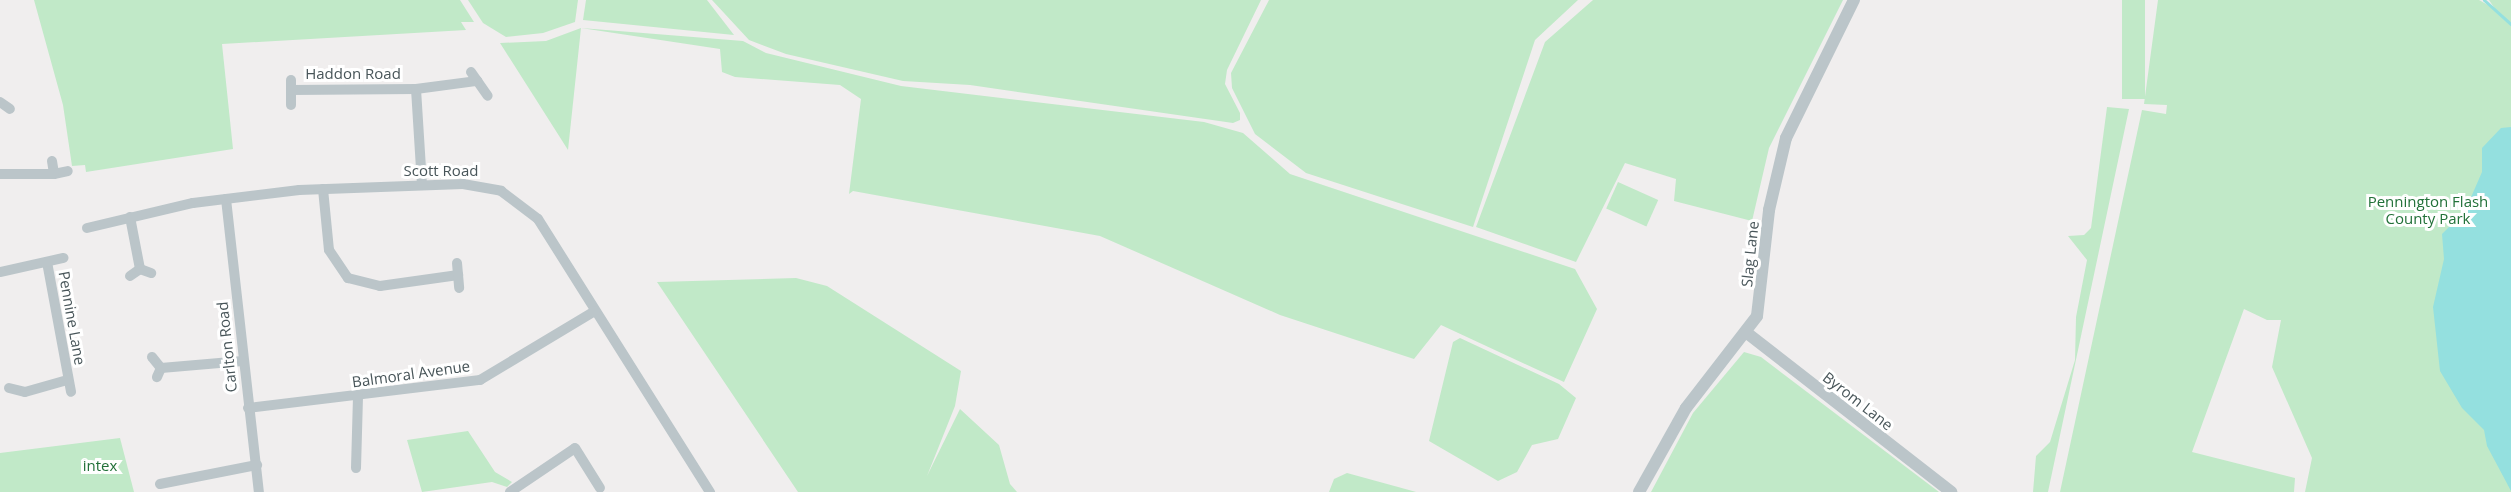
<!DOCTYPE html>
<style>
body{margin:0}
#map{position:relative;width:2511px;height:492px;overflow:hidden;background:#f0eeee;font-family:"Open Sans",sans-serif}
div>[style]{position:absolute}
.green>*{inset:0;background:#c1e9c8;transform-origin:0 0}
.water>*{inset:0;background:#94e0df}
.stream>*{height:3px;margin:-1.5px;padding:0 1.5px;transform-origin:1.5px;border-radius:1.5px;background:#94e0df}
.minor>*{height:10px;margin:-5px;padding:0 5px;transform-origin:5px;border-radius:5px;background:#bbc5c9}
.tertiary>*{height:12px;margin:-6px;padding:0 6px;transform-origin:6px;border-radius:6px;background:#bbc5c9}
span{translate:-50% -50%;white-space:nowrap;text-align:center;line-height:1.15;-webkit-text-stroke:6px #fff;paint-order:stroke}
.street-label{font-size:15px;color:#485559}
.park-label{font-size:15px;color:#227139}
</style>
<div id="map">
<div class="green">
<div style="clip-path:polygon(34px 0,460px 0,474px 22px,461px 22px,466px 30px,222px 44px,233px 149px,86px 172px,85px 165px,72px 166px,63px 105px)"></div>
<div style="clip-path:polygon(468px 0,578px 0,575px 22px,543px 33px,506px 37px,483px 23px)"></div>
<div style="clip-path:polygon(586px 0,707px 0,734px 35px,583px 20px)"></div>
<div style="clip-path:polygon(712px 0,1261px 0,1227px 70px,1225px 84px,1240px 113px,1240px 120px,1233px 123px,970px 85px,903px 81px,786px 54px,749px 40px)"></div>
<div style="clip-path:polygon(1269px 0,1578px 0,1535px 40px,1473px 227px,1306px 173px,1255px 134px,1232px 88px,1231px 73px)"></div>
<div style="clip-path:polygon(1593px 0,1843px 0,1769px 148px,1752px 221px,1674px 201px,1676px 179px,1625px 163px,1576px 262px,1476px 227px,1545px 42px)"></div>
<div style="left:2122px;top:0;width:23px;height:99px"></div>
<div style="clip-path:polygon(2158px 0,2479px 0,2495px 9px,2489px 0,2511px 0,2511px 492px,2305px 492px,2312px 458px,2272px 367px,2281px 320px,2267px 320px,2244px 309px,2192px 452px,2295px 478px,2294px 492px,2060px 492px,2142px 110px,2166px 114px,2167px 105px,2144px 104px)"></div>
<div style="clip-path:polygon(581px 28px,743px 41px,766px 53px,901px 86px,1204px 122px,1243px 133px,1290px 174px,1575px 269px,1597px 309px,1564px 382px,1441px 325px,1414px 359px,1280px 315px,1100px 236px,853px 191px,849px 194px,861px 99px,840px 85px,735px 77px,722px 72px,720px 49px,581px 28px,568px 150px,500px 43px,546px 41px)"></div>
<div style="clip-path:polygon(2107px 107px,2129px 109px,2048px 492px,2033px 492px,2036px 456px,2050px 442px,2075px 360px,2076px 317px,2087px 260px,2068px 236px,2084px 235px,2091px 228px)"></div>
<div style="left:1618px;top:182px;width:44px;height:29px;rotate:24deg"></div>
<div style="clip-path:polygon(796px 278px,827px 286px,961px 371px,955px 406px,927px 476px,960px 409px,999px 445px,1010px 484px,1017px 492px,798px 492px,657px 282px)"></div>
<div style="clip-path:polygon(1460px 338px,1559px 384px,1576px 398px,1558px 439px,1532px 445px,1517px 472px,1498px 481px,1429px 441px,1453px 342px)"></div>
<div style="clip-path:polygon(1744px 352px,1761px 357px,1939px 492px,1651px 492px,1693px 413px)"></div>
<div style="clip-path:polygon(468px 431px,495px 472px,512px 482px,507px 487px,492px 482px,422px 492px,407px 440px)"></div>
<div style="clip-path:polygon(120px 438px,134px 492px,0 492px,0 453px)"></div>
<div style="clip-path:polygon(1347px 473px,1409px 490px,1416px 492px,1329px 492px,1334px 479px)"></div>
</div>
<div class="water">
<div style="clip-path:polygon(2511px 127px,2511px 491px,2487px 446px,2484px 430px,2462px 408px,2440px 371px,2433px 307px,2444px 259px,2442px 234px,2465px 211px,2482px 172px,2482px 148px,2501px 128px)"></div>
</div>
<div class="stream">
<div style="left:2484px;top:0;width:36px;rotate:42deg"></div>
</div>
<div class="minor">
<div style="left:471px;top:72px;width:29px;rotate:55deg"></div>
<div style="left:291px;top:80px;width:25px;rotate:90deg"></div>
<div style="left:416px;top:89px;width:95px;rotate:86.4deg"></div>
<div style="left:291px;top:90px;width:125px;rotate:-0.5deg"></div>
<div style="left:416px;top:89px;width:62px;rotate:-7.5deg"></div>
<div style="left:0;top:102px;width:12px;rotate:35deg"></div>
<div style="left:52px;top:161px;width:13px;rotate:81deg"></div>
<div style="left:54px;top:174px;width:14px;rotate:-12deg"></div>
<div style="left:0;top:174px;width:54px"></div>
<div style="left:323px;top:189px;width:61px;rotate:84.4deg"></div>
<div style="left:329px;top:250px;width:34px;rotate:56deg"></div>
<div style="left:348px;top:278px;width:33px;rotate:14deg"></div>
<div style="left:380px;top:286px;width:79px;rotate:-8deg"></div>
<div style="left:226px;top:199px;width:295px;rotate:83.6deg"></div>
<div style="left:130px;top:217px;width:53px;rotate:79.1deg"></div>
<div style="left:87px;top:228px;width:109px;rotate:-13.3deg"></div>
<div style="left:193px;top:203px;width:107px;rotate:-7deg"></div>
<div style="left:299px;top:190px;width:164px;rotate:-2.1deg"></div>
<div style="left:463px;top:184px;width:39px;rotate:10deg"></div>
<div style="left:501px;top:191px;width:46px;rotate:37.1deg"></div>
<div style="left:538px;top:219px;width:323px;rotate:57.8deg"></div>
<div style="left:47px;top:262px;width:132px;rotate:79.5deg"></div>
<div style="left:457px;top:263px;width:25px;rotate:85deg"></div>
<div style="left:0;top:272px;width:65px;rotate:-12.5deg"></div>
<div style="left:130px;top:276px;width:12px;rotate:-35deg"></div>
<div style="left:140px;top:269px;width:12px;rotate:20deg"></div>
<div style="left:152px;top:357px;width:14px;rotate:51deg"></div>
<div style="left:161px;top:368px;width:10px;rotate:114deg"></div>
<div style="left:161px;top:368px;width:82px;rotate:-4.9deg"></div>
<div style="left:9px;top:388px;width:16px;rotate:14deg"></div>
<div style="left:25px;top:392px;width:44px;rotate:-15.9deg"></div>
<div style="left:248px;top:408px;width:234px;rotate:-6.9deg"></div>
<div style="left:480px;top:380px;width:134px;rotate:-31deg"></div>
<div style="left:356px;top:468px;width:72px;rotate:-88.4deg"></div>
<div style="left:160px;top:484px;width:99px;rotate:-11.1deg"></div>
<div style="left:510px;top:492px;width:78px;rotate:-34.1deg"></div>
<div style="left:575px;top:448px;width:47px;rotate:58deg"></div>
</div>
<div class="tertiary">
<div style="left:1747px;top:333px;width:259px;rotate:37.9deg"></div>
<div style="left:1639px;top:492px;width:96px;rotate:-60.8deg"></div>
<div style="left:1686px;top:408px;width:116px;rotate:-52.3deg"></div>
<div style="left:1757px;top:316px;width:107px;rotate:-83.5deg"></div>
<div style="left:1769px;top:210px;width:74px;rotate:-76.7deg"></div>
<div style="left:1786px;top:138px;width:154px;rotate:-63.8deg"></div>
</div>
<div class="street-label">
<span style="left:353px;top:74px">Haddon Road</span>
<span style="left:441px;top:171px">Scott Road</span>
<span style="left:1750px;top:254px;rotate:-84deg">Slag Lane</span>
<span style="left:72px;top:318px;rotate:80deg">Pennine Lane</span>
<span style="left:227px;top:347px;rotate:-96deg">Carlton Road</span>
<span style="left:411px;top:374px;rotate:-8deg">Balmoral Avenue</span>
<span style="left:1858px;top:401px;rotate:38deg">Byrom Lane</span>
</div>
<div class="park-label">
<span style="left:2428px;top:210px">Pennington Flash<br>County Park</span>
<span style="left:100px;top:466px">intex</span>
</div>
</div>
